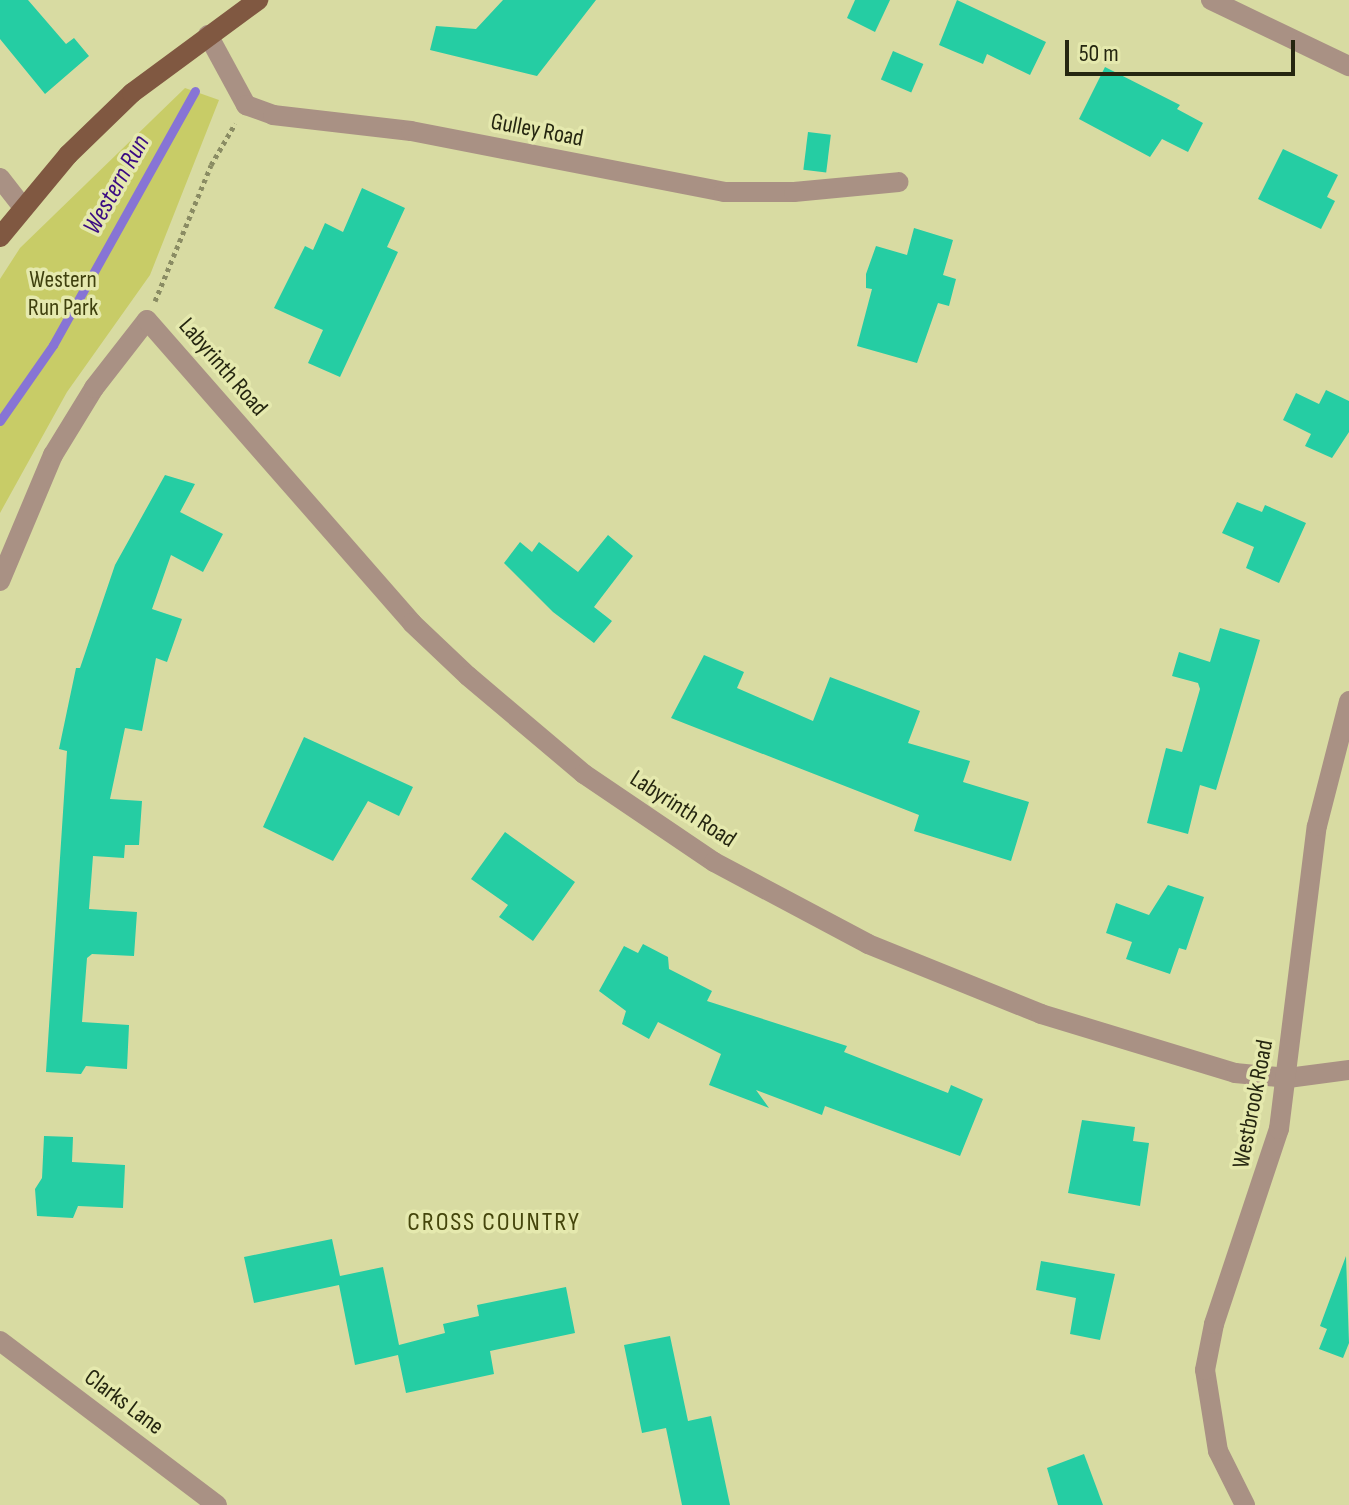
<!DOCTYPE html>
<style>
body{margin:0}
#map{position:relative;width:1349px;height:1505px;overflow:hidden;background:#d8dba2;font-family:"Sofia Sans Condensed",sans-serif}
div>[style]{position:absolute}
.green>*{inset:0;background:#c8cc67}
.stream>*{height:9px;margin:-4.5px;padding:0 4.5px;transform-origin:4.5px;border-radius:4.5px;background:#8774d5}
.building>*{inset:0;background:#25cda3;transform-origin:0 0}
.path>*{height:5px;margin-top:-2.5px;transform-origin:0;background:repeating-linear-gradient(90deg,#8a8c63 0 4px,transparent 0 8px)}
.minor>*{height:20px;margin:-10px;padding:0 10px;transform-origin:10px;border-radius:10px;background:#a99184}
.major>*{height:20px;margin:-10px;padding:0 10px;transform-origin:10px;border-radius:10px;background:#805841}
span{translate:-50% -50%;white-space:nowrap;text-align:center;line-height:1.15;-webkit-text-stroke:7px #e5e9ae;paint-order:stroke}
.street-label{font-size:24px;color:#252610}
.park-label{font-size:24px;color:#3f400e}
.water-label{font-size:26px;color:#3a0b82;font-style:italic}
.neighbourhood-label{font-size:26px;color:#45460c;letter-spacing:2px}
.scale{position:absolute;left:1065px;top:40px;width:230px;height:36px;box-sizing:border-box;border:4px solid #252610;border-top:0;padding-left:10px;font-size:24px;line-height:28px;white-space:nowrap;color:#252610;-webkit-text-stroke:6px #e5e9ae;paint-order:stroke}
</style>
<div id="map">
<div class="green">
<div style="clip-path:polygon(185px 88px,219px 100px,150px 275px,67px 392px,0 513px,0 279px,20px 248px)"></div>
</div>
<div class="stream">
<div style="left:0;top:421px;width:93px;rotate:-55.1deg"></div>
<div style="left:53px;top:345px;width:291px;rotate:-60.8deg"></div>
</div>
<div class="building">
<div style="clip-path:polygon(0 0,28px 0,66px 44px,74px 38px,89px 56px,45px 94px,0 39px)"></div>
<div style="clip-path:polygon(503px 0,596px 0,537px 76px,430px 50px,436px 26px,476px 29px)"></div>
<div style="clip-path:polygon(855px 0,890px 0,875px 32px,847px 18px)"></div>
<div style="clip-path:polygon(957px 0,1046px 42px,1030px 75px,987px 54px,983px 64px,939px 45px)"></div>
<div style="left:893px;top:51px;width:33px;height:31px;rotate:23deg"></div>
<div style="clip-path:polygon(1105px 67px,1180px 105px,1177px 109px,1203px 123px,1188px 152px,1162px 139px,1150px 157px,1079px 119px)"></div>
<div style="left:808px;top:132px;width:23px;height:38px;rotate:7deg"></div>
<div style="clip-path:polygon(1283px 149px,1338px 175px,1327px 197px,1335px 201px,1321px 229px,1258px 199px)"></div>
<div style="clip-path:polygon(362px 188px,405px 208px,387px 247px,398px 252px,340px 377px,308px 363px,323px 330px,274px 308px,305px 246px,313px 250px,325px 223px,343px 232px)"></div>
<div style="clip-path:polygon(914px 228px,953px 240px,943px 275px,956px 279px,949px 306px,938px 303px,917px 363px,857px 346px,872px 289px,866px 288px,866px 274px,876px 246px,907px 255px)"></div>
<div style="clip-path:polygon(1326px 390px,1349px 401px,1349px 432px,1332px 458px,1305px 446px,1311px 434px,1283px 420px,1296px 393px,1319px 404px)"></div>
<div style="clip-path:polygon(165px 475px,195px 484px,180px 512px,223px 534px,203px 572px,171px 555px,152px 609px,182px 619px,167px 662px,156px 658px,142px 731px,125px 728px,110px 799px,142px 801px,139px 845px,125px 845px,124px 858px,93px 856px,89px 909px,137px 912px,134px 956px,92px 954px,87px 958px,82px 1022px,129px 1025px,127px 1069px,86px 1066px,81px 1074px,46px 1072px,67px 751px,59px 749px,76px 668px,80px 668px,115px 565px)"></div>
<div style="clip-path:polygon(1237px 502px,1262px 512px,1265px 505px,1306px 523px,1279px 583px,1246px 568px,1254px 547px,1222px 533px)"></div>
<div style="clip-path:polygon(608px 535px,633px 556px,594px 607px,612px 621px,594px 643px,553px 612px,504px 563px,520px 542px,532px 552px,539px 542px,578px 572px)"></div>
<div style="clip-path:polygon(1220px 628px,1260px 640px,1216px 790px,1200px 785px,1188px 834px,1147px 823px,1166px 748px,1182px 752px,1200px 689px,1198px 683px,1172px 676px,1179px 652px,1210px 662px)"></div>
<div style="clip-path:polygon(704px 655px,744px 672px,737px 688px,813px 721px,830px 677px,920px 711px,908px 743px,970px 761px,963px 782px,1029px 802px,1011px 861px,914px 831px,919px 815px,671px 718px)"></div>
<div style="clip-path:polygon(304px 737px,413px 787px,399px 816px,368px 801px,333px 861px,263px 827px)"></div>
<div style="clip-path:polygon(505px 832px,575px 882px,533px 941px,499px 917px,508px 905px,471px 879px)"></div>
<div style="clip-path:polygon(1168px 885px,1204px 897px,1186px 950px,1179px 948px,1170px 974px,1126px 959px,1132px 942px,1106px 933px,1116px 903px,1149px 915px)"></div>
<div style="clip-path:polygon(643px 944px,668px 957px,669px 969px,712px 991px,707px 1001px,847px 1046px,844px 1052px,948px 1093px,951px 1085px,983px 1099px,960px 1156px,825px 1106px,822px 1115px,756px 1090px,769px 1108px,709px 1085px,721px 1054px,658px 1022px,649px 1039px,622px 1024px,626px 1011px,599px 991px,624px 946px,638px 953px)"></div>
<div style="clip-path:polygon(1082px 1120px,1135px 1127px,1133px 1141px,1149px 1143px,1140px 1206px,1068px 1193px)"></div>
<div style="clip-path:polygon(44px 1136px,73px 1137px,72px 1162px,125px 1165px,123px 1208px,78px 1206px,73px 1218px,37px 1216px,35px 1189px,42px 1178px)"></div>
<div style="clip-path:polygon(332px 1239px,340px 1276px,383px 1267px,399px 1345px,445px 1333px,443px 1324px,479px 1316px,477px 1305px,566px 1287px,575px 1333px,490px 1351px,494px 1374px,406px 1393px,398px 1355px,355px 1365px,339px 1285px,254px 1303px,244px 1257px)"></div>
<div style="clip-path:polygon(1346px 1256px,1349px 1343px,1343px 1358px,1319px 1349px,1327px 1329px,1320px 1326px)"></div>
<div style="clip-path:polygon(1041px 1261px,1115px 1274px,1100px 1340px,1070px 1334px,1076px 1298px,1036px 1290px)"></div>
<div style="clip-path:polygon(670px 1336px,688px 1421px,711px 1416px,730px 1505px,682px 1505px,666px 1428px,642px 1433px,624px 1345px)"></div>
<div style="clip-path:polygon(1084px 1454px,1103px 1505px,1058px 1505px,1047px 1468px)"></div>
</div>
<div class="path">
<div style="left:155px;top:301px;width:147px;rotate:-67.6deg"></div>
<div style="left:211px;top:165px;width:48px;rotate:-59.7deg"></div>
</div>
<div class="minor">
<div style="left:1211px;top:0;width:153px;rotate:25.6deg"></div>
<div style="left:208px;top:35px;width:80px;rotate:61.5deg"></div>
<div style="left:246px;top:105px;width:29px;rotate:20deg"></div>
<div style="left:273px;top:115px;width:139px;rotate:6.6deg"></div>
<div style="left:411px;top:131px;width:319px;rotate:11deg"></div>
<div style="left:724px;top:192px;width:70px"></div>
<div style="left:794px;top:192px;width:105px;rotate:-5.4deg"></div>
<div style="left:0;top:178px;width:36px;rotate:52deg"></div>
<div style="left:0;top:581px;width:137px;rotate:-67.2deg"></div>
<div style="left:53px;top:455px;width:79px;rotate:-58.5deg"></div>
<div style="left:94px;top:388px;width:86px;rotate:-52.1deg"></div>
<div style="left:147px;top:320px;width:403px;rotate:48.8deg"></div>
<div style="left:412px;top:623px;width:77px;rotate:43.4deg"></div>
<div style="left:468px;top:676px;width:152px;rotate:40.2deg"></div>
<div style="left:584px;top:774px;width:157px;rotate:34.1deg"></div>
<div style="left:714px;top:862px;width:174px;rotate:28deg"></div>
<div style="left:868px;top:944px;width:187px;rotate:22deg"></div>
<div style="left:1041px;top:1014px;width:203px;rotate:16.9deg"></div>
<div style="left:1235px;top:1073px;width:53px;rotate:5.4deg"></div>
<div style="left:1288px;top:1078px;width:62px;rotate:-7.5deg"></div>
<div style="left:0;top:1341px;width:272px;rotate:37.1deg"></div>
<div style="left:1245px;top:1505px;width:60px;rotate:-116.6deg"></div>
<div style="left:1218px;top:1451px;width:82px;rotate:-99.1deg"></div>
<div style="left:1205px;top:1370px;width:47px;rotate:-78.9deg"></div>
<div style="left:1214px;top:1324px;width:206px;rotate:-71.6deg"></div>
<div style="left:1279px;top:1129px;width:305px;rotate:-82.9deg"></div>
<div style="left:1317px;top:826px;width:129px;rotate:-75.6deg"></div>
</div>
<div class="major">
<div style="left:0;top:237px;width:107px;rotate:-50.3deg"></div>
<div style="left:68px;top:155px;width:89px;rotate:-44.1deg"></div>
<div style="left:132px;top:93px;width:157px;rotate:-36.4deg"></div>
</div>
<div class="street-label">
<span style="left:537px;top:130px;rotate:11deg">Gulley Road</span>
<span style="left:223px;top:367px;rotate:49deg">Labyrinth Road</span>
<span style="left:683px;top:809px;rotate:33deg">Labyrinth Road</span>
<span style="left:1253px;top:1104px;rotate:-79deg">Westbrook Road</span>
<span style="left:124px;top:1402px;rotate:37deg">Clarks Lane</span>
</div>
<div class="park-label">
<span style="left:63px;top:294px">Western<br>Run Park</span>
</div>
<div class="water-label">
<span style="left:117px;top:185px;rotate:-61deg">Western Run</span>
</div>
<div class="neighbourhood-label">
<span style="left:494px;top:1223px">CROSS COUNTRY</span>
</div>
<div class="scale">50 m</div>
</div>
